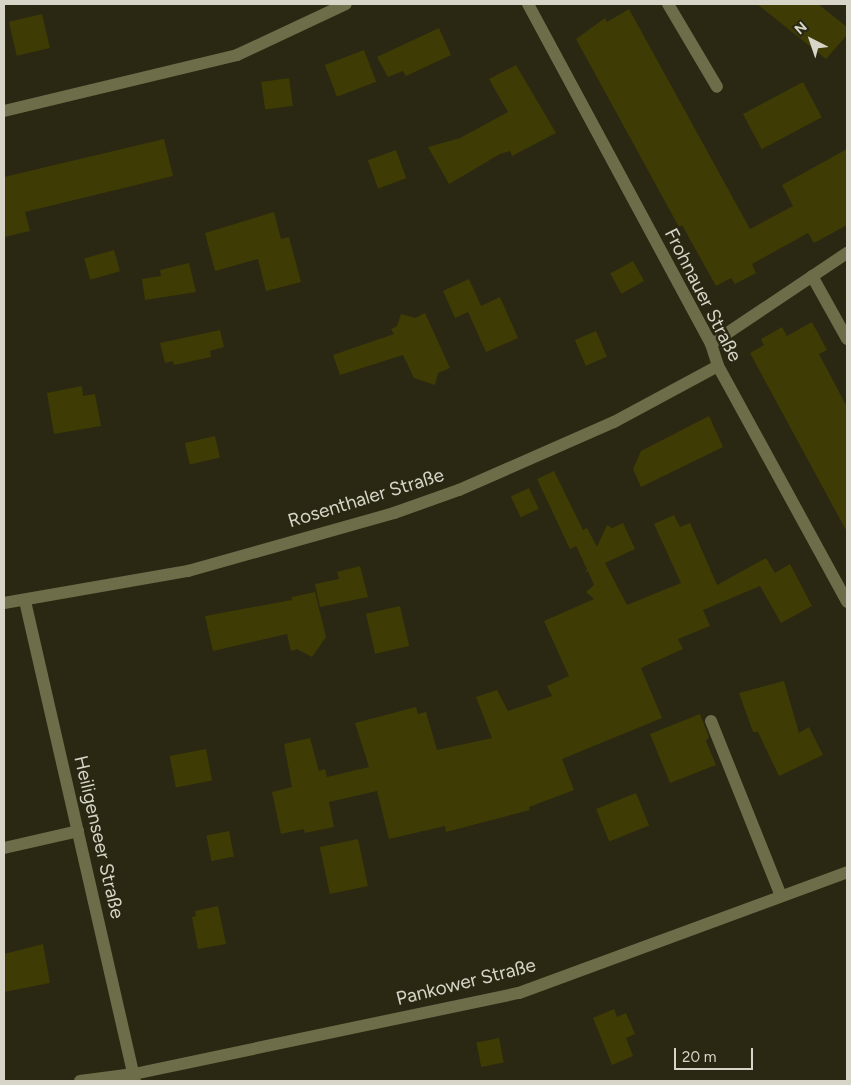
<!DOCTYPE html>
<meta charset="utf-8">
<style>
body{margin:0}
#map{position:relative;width:851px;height:1085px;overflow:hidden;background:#2a2812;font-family:Figtree,sans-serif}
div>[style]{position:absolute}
.building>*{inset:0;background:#3e3b05;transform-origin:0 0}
.minor>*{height:12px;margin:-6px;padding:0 6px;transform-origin:6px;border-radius:6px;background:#6e6d49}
span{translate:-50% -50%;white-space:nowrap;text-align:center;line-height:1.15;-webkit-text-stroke:5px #2a2812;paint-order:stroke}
.street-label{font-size:19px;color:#d6d5c8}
.frame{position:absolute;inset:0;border:5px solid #d6d5c8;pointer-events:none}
.north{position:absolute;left:786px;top:15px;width:50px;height:50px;-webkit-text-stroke:4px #2a2812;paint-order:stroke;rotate:319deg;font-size:14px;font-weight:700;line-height:20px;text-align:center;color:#d6d5c8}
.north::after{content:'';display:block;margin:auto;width:18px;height:22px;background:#d6d5c8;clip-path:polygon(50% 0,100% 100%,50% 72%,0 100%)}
.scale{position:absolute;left:674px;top:1048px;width:79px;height:22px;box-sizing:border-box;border:2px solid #d6d5c8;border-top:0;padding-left:6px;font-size:15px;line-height:18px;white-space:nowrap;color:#d6d5c8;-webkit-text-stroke:4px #2a2812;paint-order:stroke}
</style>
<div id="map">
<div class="building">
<div style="clip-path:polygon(757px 4px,818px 4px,847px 27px,847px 35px,826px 59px)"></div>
<div style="clip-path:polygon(629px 9px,750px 229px,793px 206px,782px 185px,847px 149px,847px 225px,814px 243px,808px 233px,752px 264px,756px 273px,735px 284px,731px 278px,716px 286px,682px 225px,679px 227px,576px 39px,605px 18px,607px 22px)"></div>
<div style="left:42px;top:14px;width:35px;height:34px;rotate:77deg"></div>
<div style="clip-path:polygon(439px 28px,451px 55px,406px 76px,403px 71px,388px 77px,377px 57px)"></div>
<div style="left:364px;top:50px;width:34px;height:42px;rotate:69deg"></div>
<div style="clip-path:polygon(516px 65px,556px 133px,512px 156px,510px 151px,500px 154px,449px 184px,428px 147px,460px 138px,508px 112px,489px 79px)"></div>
<div style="left:289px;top:78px;width:28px;height:28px;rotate:82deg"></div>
<div style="left:803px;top:82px;width:40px;height:68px;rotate:62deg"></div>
<div style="clip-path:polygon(164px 139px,173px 176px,25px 212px,30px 231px,4px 237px,4px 177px)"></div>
<div style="left:396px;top:150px;width:30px;height:30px;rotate:70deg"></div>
<div style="clip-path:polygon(274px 212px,281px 239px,289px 237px,301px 282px,266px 291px,258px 259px,215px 271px,205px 233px)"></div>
<div style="left:114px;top:250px;width:22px;height:31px;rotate:74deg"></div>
<div style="left:633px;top:261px;width:23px;height:26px;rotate:61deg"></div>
<div style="clip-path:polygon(189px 263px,196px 292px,145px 300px,142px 279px,161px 276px,160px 270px)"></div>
<div style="clip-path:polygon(469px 279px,481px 306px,500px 297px,518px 338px,486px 352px,468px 312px,455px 318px,443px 291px)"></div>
<div style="clip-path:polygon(425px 313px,450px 368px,438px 373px,435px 385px,414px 378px,403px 355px,340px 375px,333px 355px,394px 334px,391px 329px,397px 326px,401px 314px,415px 318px)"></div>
<div style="clip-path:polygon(812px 322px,827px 350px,819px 354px,847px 407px,847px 532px,750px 353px,764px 345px,761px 339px,782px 327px,787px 336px)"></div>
<div style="clip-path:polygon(220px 330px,224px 347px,210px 351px,211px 357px,174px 365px,173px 361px,165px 363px,160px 343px)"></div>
<div style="left:596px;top:331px;width:28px;height:23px;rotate:67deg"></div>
<div style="clip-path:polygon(82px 386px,83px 396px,95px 394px,101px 426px,54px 434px,47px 393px)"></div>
<div style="clip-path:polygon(709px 416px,723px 447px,641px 487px,633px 469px,641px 451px)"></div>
<div style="left:215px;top:436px;width:22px;height:31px;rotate:77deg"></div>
<div style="clip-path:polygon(554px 471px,583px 530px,587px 528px,597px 547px,607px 525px,612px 528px,623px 523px,635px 549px,605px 563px,627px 605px,681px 583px,654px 524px,674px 515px,680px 527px,690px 523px,717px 585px,766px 558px,775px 573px,790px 564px,812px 606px,781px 623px,760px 586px,703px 610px,710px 626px,678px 639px,683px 649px,641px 668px,662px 718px,562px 759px,574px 790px,529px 807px,530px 810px,446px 832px,445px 826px,389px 839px,377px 791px,329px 802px,334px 827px,305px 833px,304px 829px,281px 834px,272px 792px,292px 787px,284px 744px,310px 738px,319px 771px,325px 769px,327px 777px,369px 767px,355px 723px,416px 707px,418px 714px,426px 712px,437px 750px,492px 738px,476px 697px,497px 690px,508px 711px,552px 696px,547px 686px,569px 676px,544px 621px,594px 599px,586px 592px,594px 585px,588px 571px,585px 573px,587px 569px,576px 546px,570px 549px,537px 479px)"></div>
<div style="left:529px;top:488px;width:23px;height:20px;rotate:65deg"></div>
<div style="clip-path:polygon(360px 566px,368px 597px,320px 607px,315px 584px,339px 579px,337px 572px)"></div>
<div style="clip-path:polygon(315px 592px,326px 637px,312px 657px,297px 649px,291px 651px,287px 634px,213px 651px,205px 616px,292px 600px,292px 597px)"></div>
<div style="left:400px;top:606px;width:41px;height:35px;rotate:77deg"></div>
<div style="clip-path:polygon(784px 681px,799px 733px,809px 727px,823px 755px,779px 776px,758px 732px,753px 732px,739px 693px)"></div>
<div style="clip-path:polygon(700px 714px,709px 737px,706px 741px,716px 765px,670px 783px,650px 734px)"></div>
<div style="left:206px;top:749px;width:32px;height:37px;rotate:79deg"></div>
<div style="left:636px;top:793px;width:35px;height:43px;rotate:68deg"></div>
<div style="left:229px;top:831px;width:26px;height:23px;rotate:79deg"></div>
<div style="left:358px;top:839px;width:48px;height:39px;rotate:78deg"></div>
<div style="clip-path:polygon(218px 906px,226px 944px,198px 949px,192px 917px,196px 916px,195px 911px)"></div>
<div style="clip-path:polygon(43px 944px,50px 983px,4px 992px,4px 954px)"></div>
<div style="clip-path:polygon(614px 1009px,617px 1017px,626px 1013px,635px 1034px,626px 1038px,633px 1056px,612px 1065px,593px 1018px)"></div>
<div style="left:499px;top:1038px;width:25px;height:23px;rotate:79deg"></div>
</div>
<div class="minor">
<div style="left:528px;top:4px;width:386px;rotate:61.7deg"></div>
<div style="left:711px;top:344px;width:23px;rotate:72deg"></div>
<div style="left:718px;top:366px;width:269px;rotate:61.3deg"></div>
<div style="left:668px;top:4px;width:96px;rotate:59.4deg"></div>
<div style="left:4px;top:111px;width:240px;rotate:-13.5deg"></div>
<div style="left:237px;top:55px;width:120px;rotate:-25.1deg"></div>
<div style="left:812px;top:276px;width:72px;rotate:60.9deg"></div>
<div style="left:711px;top:344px;width:164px;rotate:-33.8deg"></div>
<div style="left:25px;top:601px;width:492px;rotate:77.1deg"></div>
<div style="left:4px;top:603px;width:187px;rotate:-9.9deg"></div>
<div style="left:188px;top:571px;width:214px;rotate:-15.7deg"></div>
<div style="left:394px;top:513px;width:69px;rotate:-19.5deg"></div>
<div style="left:459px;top:490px;width:169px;rotate:-23.7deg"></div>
<div style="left:614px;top:422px;width:118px;rotate:-28.3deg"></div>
<div style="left:711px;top:721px;width:188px;rotate:68.2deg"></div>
<div style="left:4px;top:848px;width:76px;rotate:-12.9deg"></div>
<div style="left:80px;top:1081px;width:54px;rotate:-7.4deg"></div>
<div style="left:134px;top:1074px;width:393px;rotate:-11.9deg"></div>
<div style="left:519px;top:993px;width:350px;rotate:-20.2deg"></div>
</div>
<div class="street-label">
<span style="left:703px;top:295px;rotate:63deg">Frohnauer Straße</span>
<span style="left:366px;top:498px;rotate:-17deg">Rosenthaler Straße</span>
<span style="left:99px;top:837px;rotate:77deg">Heiligenseer Straße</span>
<span style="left:466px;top:982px;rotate:-14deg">Pankower Straße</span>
</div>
<div class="frame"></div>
<div class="north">N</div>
<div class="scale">20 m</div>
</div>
